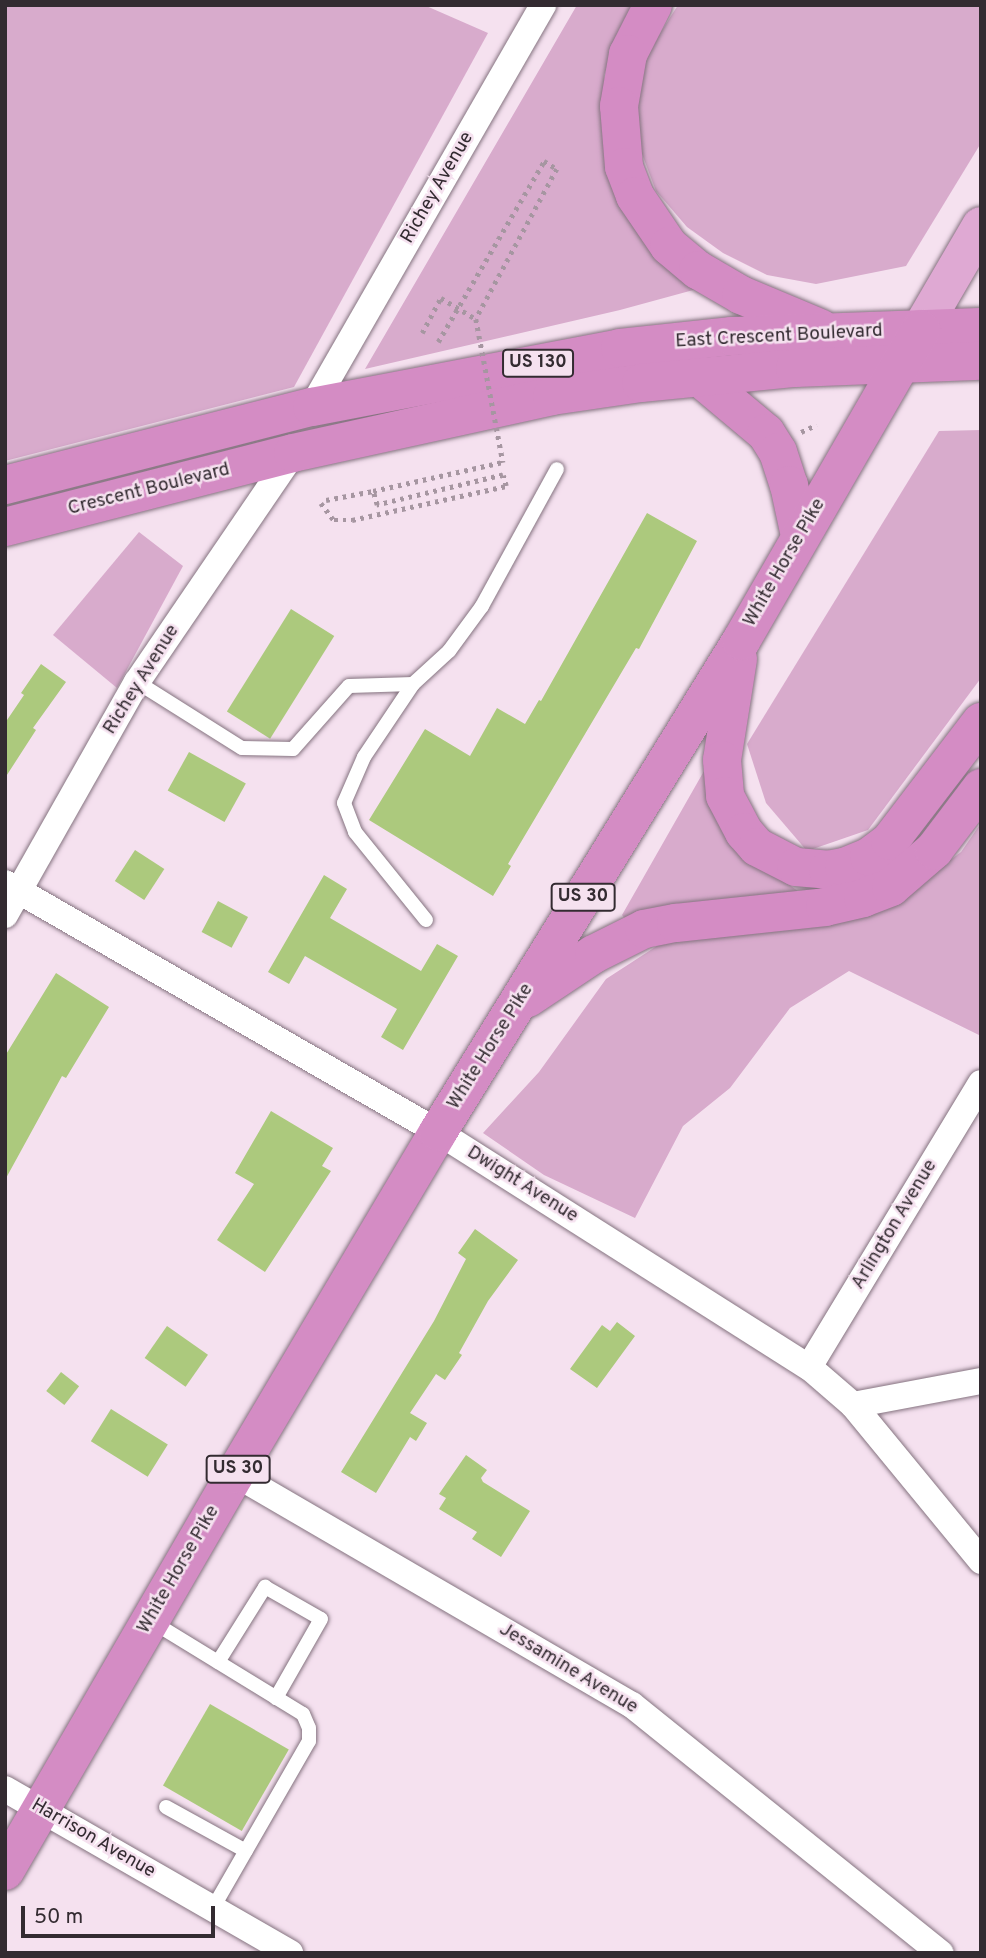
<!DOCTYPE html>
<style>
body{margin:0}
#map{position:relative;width:986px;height:1958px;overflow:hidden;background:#f5e1ef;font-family:Overpass,sans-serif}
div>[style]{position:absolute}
.green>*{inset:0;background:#d8abcc}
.building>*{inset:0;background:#acc97d;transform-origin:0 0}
.path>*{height:4.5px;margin-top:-2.25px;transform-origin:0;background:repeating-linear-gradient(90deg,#a696a1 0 3.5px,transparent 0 8.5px)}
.roads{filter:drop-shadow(0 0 2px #857380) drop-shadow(0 0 2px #857380)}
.service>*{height:14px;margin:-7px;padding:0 7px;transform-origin:7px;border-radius:7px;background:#fff}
.minor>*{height:26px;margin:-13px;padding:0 13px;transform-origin:13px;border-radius:13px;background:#fff}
.primary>*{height:38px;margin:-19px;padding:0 19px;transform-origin:19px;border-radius:19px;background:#dfa9d3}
.trunk>*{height:38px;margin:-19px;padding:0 19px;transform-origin:19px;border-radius:19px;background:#d48cc4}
.path-bridge>*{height:4.5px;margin-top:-2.25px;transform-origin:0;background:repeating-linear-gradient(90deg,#a696a1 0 3.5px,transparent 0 8.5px)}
span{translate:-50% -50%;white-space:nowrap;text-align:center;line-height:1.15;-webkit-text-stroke:5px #f5e1ef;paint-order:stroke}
.shield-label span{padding:2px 5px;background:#f5e1ef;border:2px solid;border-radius:5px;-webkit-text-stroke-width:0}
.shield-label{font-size:18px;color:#332b31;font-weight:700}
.street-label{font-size:19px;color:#332b31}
.frame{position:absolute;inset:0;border:7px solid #332b31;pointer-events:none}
.scale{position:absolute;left:21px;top:1906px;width:194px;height:32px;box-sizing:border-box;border:4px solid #332b31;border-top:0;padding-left:9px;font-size:21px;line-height:24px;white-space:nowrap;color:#332b31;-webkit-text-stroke:5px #f5e1ef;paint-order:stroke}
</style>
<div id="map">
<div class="green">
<div style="clip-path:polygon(5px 5px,424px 5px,488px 33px,294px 387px,5px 461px)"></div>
<div style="clip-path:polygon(577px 5px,632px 5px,604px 75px,606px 145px,697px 289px,620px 310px,365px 369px)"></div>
<div style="clip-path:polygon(678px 5px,981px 5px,981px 143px,906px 266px,816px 284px,767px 275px,723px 253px,687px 227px,656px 191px,639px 146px,631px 100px,652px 46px)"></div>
<div style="clip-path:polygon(981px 430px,981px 678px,868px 830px,807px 851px,766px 803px,747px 744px,939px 431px)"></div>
<div style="clip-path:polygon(139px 532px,183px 566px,117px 688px,53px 635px)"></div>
<div style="clip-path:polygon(704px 771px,771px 871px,799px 892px,626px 920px,622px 915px)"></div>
<div style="clip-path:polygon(981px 823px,981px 1036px,849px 971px,790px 1008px,730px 1088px,683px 1126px,635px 1218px,544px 1175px,483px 1133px,539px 1072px,606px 979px,663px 942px,894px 902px,961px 852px)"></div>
</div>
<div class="building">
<div style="clip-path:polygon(647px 513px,697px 541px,639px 649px,636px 648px,508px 864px,511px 866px,493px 896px,369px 820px,425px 729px,470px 756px,497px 708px,525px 724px,539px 700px,541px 701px)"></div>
<div style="left:291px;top:609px;width:51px;height:121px;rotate:32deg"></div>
<div style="clip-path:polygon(41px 664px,66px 682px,33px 728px,36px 730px,5px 778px,5px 723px,24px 695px,21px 693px)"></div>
<div style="left:189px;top:752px;width:65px;height:44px;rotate:29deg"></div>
<div style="left:135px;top:850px;width:35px;height:37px;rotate:33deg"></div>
<div style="clip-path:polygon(324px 875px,347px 889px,330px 918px,421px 971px,437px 944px,458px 956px,403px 1050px,381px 1037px,397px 1009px,305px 956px,289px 984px,268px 972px)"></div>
<div style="left:218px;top:901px;width:34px;height:35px;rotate:28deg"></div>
<div style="clip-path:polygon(56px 973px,109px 1007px,66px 1078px,62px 1076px,5px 1180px,5px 1056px)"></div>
<div style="clip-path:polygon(271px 1111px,333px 1148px,322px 1166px,331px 1171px,265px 1272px,217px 1240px,254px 1184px,235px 1173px)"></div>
<div style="clip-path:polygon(475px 1229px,518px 1260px,488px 1301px,459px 1353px,462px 1355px,445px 1380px,436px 1374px,410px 1413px,427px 1423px,416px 1441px,410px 1437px,376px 1493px,341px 1472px,434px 1321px,466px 1259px,458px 1253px)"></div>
<div style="clip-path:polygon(617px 1322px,635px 1336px,597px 1388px,570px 1369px,602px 1325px,610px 1331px)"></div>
<div style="left:167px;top:1326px;width:50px;height:39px;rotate:35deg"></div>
<div style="left:61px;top:1372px;width:23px;height:24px;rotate:38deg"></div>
<div style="left:111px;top:1409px;width:67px;height:38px;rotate:32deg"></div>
<div style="clip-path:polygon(466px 1455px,487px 1470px,481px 1478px,483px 1482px,530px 1511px,501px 1557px,472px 1539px,477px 1532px,439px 1509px,446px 1498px,439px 1494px)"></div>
<div style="left:210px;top:1704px;width:91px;height:94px;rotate:30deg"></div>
</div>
<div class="path">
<div style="left:422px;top:333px;width:40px;rotate:-62deg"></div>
<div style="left:441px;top:298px;width:41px;rotate:31deg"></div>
<div style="left:801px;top:432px;width:17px;rotate:-25deg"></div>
<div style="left:326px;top:500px;width:48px;rotate:-10.8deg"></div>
<div style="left:321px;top:503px;width:21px;rotate:53deg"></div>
<div style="left:334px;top:520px;width:18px"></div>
<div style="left:352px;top:520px;width:158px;rotate:-12.4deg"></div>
<div style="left:506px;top:486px;width:11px;rotate:-105deg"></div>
<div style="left:503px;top:475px;width:130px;rotate:166.6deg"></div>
<div style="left:377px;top:505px;width:15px;rotate:-106deg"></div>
<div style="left:373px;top:491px;width:133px;rotate:-12.6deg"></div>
</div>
<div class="roads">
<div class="service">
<div style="left:137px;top:682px;width:124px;rotate:32.2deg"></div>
<div style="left:242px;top:748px;width:51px;rotate:1.1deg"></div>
<div style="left:293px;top:749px;width:84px;rotate:-48.4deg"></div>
<div style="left:349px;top:686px;width:64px;rotate:-1.8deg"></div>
<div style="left:413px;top:684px;width:49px;rotate:-42.5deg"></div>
<div style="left:449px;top:651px;width:56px;rotate:-53.7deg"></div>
<div style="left:482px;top:606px;width:156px;rotate:-61.3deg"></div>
<div style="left:413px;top:684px;width:88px;rotate:123.9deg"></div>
<div style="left:364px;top:757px;width:50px;rotate:113.5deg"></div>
<div style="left:344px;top:803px;width:31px;rotate:69deg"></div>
<div style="left:355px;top:832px;width:113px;rotate:51.1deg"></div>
<div style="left:151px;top:1621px;width:178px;rotate:31.5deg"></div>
<div style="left:303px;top:1714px;width:15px;rotate:67deg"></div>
<div style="left:309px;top:1728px;width:13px;rotate:90deg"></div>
<div style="left:309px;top:1741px;width:193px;rotate:119.9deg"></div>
<div style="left:218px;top:1662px;width:89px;rotate:-57.9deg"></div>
<div style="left:265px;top:1587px;width:64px;rotate:29.7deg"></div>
<div style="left:321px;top:1619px;width:91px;rotate:119.7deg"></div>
<div style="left:166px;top:1807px;width:91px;rotate:28.8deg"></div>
</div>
<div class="minor">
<div style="left:312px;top:407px;width:464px;rotate:-60.1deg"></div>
<div style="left:5px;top:883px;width:499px;rotate:29.9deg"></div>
<div style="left:438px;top:1132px;width:439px;rotate:32.4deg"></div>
<div style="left:809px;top:1367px;width:58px;rotate:40.8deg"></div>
<div style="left:853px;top:1405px;width:202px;rotate:50.6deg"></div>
<div style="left:5px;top:915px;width:268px;rotate:-60.5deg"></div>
<div style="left:137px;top:682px;width:277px;rotate:-55.7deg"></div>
<div style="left:809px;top:1367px;width:332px;rotate:-58.8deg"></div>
<div style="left:853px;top:1405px;width:130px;rotate:-10.6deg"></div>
<div style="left:235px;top:1474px;width:459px;rotate:30.2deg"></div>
<div style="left:632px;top:1705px;width:396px;rotate:38.8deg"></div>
<div style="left:5px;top:1789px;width:329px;rotate:29.9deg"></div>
</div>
<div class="primary">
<div style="left:921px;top:329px;width:119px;rotate:-59.8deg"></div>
</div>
<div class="trunk">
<div style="left:653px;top:5px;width:55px;rotate:117deg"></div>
<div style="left:628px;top:54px;width:53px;rotate:99.8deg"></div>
<div style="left:619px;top:106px;width:61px;rotate:85.3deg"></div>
<div style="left:624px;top:167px;width:31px;rotate:69deg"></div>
<div style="left:635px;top:196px;width:60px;rotate:55.8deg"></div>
<div style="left:669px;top:246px;width:38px;rotate:40deg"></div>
<div style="left:698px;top:270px;width:50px;rotate:30.2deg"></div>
<div style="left:741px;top:295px;width:86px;rotate:22.7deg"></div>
<div style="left:699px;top:377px;width:87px;rotate:39.9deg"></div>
<div style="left:766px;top:433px;width:22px;rotate:58deg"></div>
<div style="left:778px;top:452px;width:35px;rotate:72deg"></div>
<div style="left:789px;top:485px;width:52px;rotate:77.8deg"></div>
<div style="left:5px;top:485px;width:317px;rotate:-14.3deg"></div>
<div style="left:312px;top:407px;width:314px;rotate:-10.8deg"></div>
<div style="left:620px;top:348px;width:113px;rotate:-6.1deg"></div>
<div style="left:732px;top:336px;width:249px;rotate:-2.1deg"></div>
<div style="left:5px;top:527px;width:297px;rotate:-14.4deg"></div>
<div style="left:293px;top:453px;width:265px;rotate:-12.4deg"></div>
<div style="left:552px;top:396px;width:90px;rotate:-8.3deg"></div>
<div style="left:641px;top:383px;width:155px;rotate:-5.6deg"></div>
<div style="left:795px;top:368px;width:186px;rotate:-2.2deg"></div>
<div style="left:738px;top:659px;width:102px;rotate:99deg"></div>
<div style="left:722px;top:760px;width:36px;rotate:85deg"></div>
<div style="left:725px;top:796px;width:41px;rotate:62.2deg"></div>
<div style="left:744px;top:832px;width:20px;rotate:49deg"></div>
<div style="left:757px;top:847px;width:44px;rotate:27.1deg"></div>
<div style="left:796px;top:867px;width:32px;rotate:5deg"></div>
<div style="left:828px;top:870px;width:16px;rotate:-11deg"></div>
<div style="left:844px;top:867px;width:27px;rotate:-22deg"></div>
<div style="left:869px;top:857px;width:26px;rotate:-37deg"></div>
<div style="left:890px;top:841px;width:150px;rotate:-52.6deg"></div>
<div style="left:528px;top:998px;width:79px;rotate:-33.7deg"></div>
<div style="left:594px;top:954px;width:56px;rotate:-26.6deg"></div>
<div style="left:644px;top:929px;width:33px;rotate:-11deg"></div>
<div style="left:676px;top:923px;width:150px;rotate:-6.1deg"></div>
<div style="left:825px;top:907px;width:39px;rotate:-13deg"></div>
<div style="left:863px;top:898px;width:30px;rotate:-21deg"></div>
<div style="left:891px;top:887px;width:57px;rotate:-40.7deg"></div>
<div style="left:934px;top:850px;width:78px;rotate:-52.8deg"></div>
<div style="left:5px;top:1871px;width:459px;rotate:-59.9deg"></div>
<div style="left:235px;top:1474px;width:398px;rotate:-59.3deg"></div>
<div style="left:438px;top:1132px;width:577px;rotate:-58.32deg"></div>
<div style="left:741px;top:641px;width:360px;rotate:-60deg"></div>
</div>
</div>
<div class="path-bridge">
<div style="left:438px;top:342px;width:210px;rotate:-59.6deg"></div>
<div style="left:544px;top:161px;width:15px;rotate:32deg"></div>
<div style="left:557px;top:169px;width:170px;rotate:118.4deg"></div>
<div style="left:476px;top:319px;width:146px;rotate:79.3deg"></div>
</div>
<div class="shield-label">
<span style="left:538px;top:363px">US 130</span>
<span style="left:583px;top:897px">US 30</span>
<span style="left:238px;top:1469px">US 30</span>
</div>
<div class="street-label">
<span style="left:438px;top:188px;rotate:-60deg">Richey Avenue</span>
<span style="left:779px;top:337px;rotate:-3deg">East Crescent Boulevard</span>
<span style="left:149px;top:490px;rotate:-14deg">Crescent Boulevard</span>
<span style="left:785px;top:563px;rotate:-60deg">White Horse Pike</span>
<span style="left:142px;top:680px;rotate:-58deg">Richey Avenue</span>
<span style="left:491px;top:1047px;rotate:-58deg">White Horse Pike</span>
<span style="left:522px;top:1185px;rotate:32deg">Dwight Avenue</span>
<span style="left:895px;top:1225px;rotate:-59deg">Arlington Avenue</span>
<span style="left:179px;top:1570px;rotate:-60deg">White Horse Pike</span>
<span style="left:568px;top:1669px;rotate:31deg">Jessamine Avenue</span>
<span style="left:93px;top:1839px;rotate:30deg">Harrison Avenue</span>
</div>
<div class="frame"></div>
<div class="scale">50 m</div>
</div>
